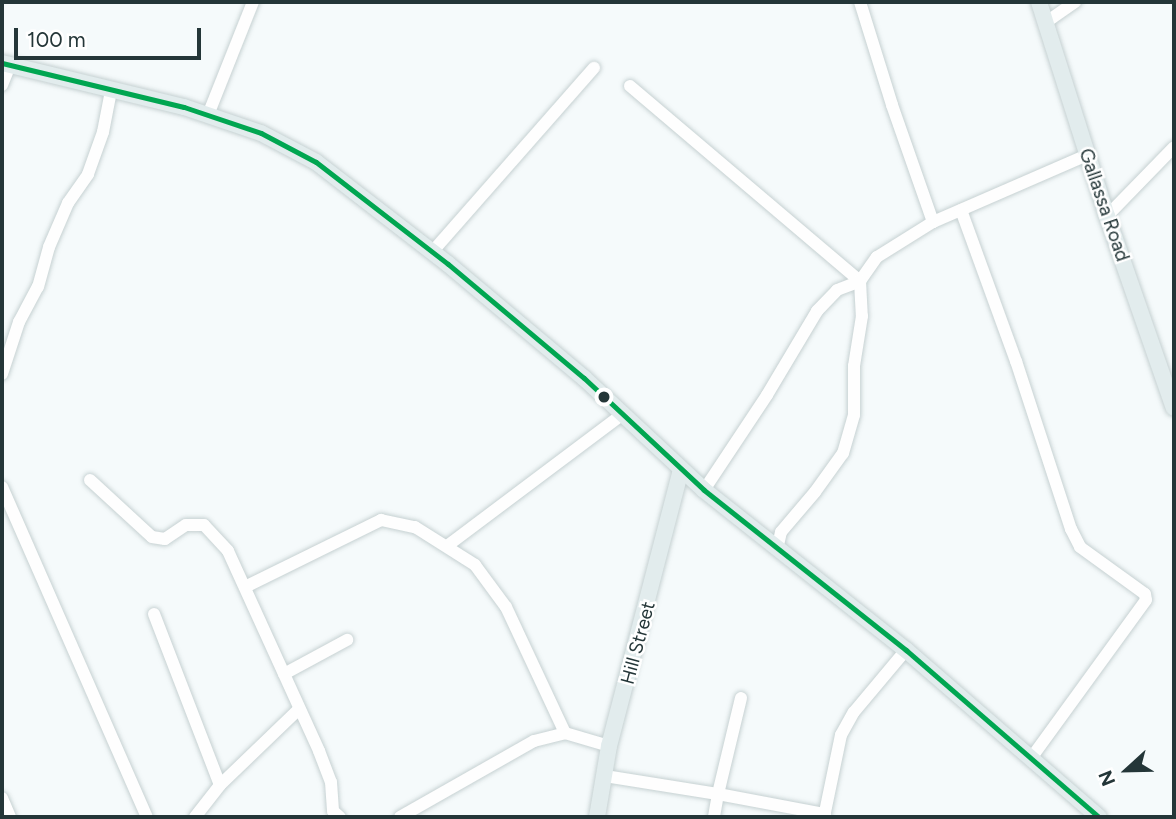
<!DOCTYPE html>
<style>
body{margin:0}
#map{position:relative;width:1176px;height:819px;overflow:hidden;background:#f5fafb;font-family:Figtree,sans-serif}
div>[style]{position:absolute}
.roads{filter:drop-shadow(0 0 2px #c6d1d2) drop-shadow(0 0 2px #c6d1d2)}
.minor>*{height:12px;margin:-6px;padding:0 6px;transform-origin:6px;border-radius:6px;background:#fefefe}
.major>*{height:16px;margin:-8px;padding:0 8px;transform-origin:8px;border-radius:8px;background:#e2eced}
.bus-1>*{height:5px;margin:-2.5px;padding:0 2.5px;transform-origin:2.5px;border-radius:2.5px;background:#00a651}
.dots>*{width:19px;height:19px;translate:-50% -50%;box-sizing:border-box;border:4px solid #fff;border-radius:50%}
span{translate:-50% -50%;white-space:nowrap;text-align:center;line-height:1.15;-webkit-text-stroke:5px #fff;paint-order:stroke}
.street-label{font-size:19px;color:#243638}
.frame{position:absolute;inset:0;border:4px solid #243638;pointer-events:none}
.north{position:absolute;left:1092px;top:735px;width:70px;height:70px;-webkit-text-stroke:5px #fff;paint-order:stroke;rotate:248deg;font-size:19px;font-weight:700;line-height:28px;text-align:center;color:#243638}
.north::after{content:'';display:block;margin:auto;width:24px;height:32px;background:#243638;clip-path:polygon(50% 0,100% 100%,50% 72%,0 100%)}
.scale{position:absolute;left:14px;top:28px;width:187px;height:32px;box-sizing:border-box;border:4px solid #243638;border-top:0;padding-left:9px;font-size:21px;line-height:24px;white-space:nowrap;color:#243638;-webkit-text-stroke:5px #fff;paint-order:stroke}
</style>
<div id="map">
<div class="roads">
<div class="minor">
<div style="left:860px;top:2px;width:108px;rotate:72.7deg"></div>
<div style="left:892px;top:105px;width:124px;rotate:70.7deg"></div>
<div style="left:1045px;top:23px;width:37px;rotate:-35deg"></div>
<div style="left:2px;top:85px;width:22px;rotate:-68deg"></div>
<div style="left:630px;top:86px;width:302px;rotate:40.3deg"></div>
<div style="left:860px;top:281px;width:29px;rotate:-55deg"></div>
<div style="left:877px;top:257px;width:66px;rotate:-32deg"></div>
<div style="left:933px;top:222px;width:168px;rotate:-23.5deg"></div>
<div style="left:208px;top:115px;width:122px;rotate:-68.3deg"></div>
<div style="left:961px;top:210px;width:161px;rotate:70deg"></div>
<div style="left:1016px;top:361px;width:177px;rotate:71.9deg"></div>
<div style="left:1071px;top:529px;width:20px;rotate:63deg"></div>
<div style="left:1080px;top:547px;width:80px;rotate:35.9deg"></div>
<div style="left:1145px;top:594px;width:6px;rotate:81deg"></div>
<div style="left:1146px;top:600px;width:195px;rotate:126deg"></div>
<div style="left:1107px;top:216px;width:96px;rotate:-45.8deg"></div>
<div style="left:433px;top:251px;width:244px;rotate:-48.7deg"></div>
<div style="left:2px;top:374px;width:55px;rotate:-71.9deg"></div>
<div style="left:19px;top:322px;width:40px;rotate:-62deg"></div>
<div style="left:38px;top:287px;width:41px;rotate:-74.6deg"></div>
<div style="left:49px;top:247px;width:48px;rotate:-66.6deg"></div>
<div style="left:68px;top:203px;width:35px;rotate:-55deg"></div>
<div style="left:88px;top:174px;width:45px;rotate:-70.3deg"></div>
<div style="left:103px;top:132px;width:42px;rotate:-79deg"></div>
<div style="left:90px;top:480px;width:84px;rotate:42.6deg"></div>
<div style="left:152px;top:537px;width:13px;rotate:9deg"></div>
<div style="left:165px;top:539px;width:25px;rotate:-34deg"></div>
<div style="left:186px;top:525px;width:18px"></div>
<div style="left:204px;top:525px;width:35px;rotate:47deg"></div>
<div style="left:228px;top:551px;width:220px;rotate:65.5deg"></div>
<div style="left:319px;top:751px;width:33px;rotate:69deg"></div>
<div style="left:331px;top:782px;width:29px;rotate:86deg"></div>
<div style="left:333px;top:811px;width:9px;rotate:41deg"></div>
<div style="left:2px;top:487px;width:360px;rotate:66.3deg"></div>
<div style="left:704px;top:490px;width:114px;rotate:-56.4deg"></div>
<div style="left:767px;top:395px;width:98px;rotate:-59.2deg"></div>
<div style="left:817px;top:311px;width:29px;rotate:-46deg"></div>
<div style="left:837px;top:290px;width:25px;rotate:-21deg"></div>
<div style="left:860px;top:281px;width:35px;rotate:87deg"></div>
<div style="left:862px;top:316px;width:51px;rotate:99.1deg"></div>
<div style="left:854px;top:366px;width:49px;rotate:90deg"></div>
<div style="left:854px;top:415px;width:40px;rotate:106deg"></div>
<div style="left:843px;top:453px;width:48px;rotate:125.7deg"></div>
<div style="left:815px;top:492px;width:52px;rotate:130.4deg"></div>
<div style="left:781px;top:532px;width:17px;rotate:103deg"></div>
<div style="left:447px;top:546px;width:220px;rotate:-36.9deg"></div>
<div style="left:245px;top:587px;width:152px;rotate:-26.2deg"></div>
<div style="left:381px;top:520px;width:35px;rotate:12deg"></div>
<div style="left:415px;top:527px;width:71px;rotate:32.3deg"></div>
<div style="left:475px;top:565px;width:52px;rotate:53.6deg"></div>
<div style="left:506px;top:607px;width:139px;rotate:64.9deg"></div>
<div style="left:154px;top:614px;width:183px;rotate:68.9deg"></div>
<div style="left:284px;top:674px;width:72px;rotate:-28.4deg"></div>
<div style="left:741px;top:698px;width:99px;rotate:103.5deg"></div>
<div style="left:718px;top:794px;width:109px;rotate:10.6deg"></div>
<div style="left:605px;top:776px;width:114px;rotate:9.1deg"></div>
<div style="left:718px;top:794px;width:23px;rotate:100deg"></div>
<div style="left:2px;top:798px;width:21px;rotate:67deg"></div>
<div style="left:195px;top:817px;width:41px;rotate:-52deg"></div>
<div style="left:220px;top:785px;width:110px;rotate:-43.9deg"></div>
<div style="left:400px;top:817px;width:154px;rotate:-29.6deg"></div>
<div style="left:534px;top:741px;width:32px;rotate:-14deg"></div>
<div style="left:565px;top:733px;width:46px;rotate:16.5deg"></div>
<div style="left:824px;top:817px;width:84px;rotate:-78.3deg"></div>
<div style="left:841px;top:735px;width:26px;rotate:-61deg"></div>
<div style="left:854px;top:712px;width:81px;rotate:-50deg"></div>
</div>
<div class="major">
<div style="left:1039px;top:2px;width:225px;rotate:72.4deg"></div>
<div style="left:1107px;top:216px;width:203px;rotate:70.8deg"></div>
<div style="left:2px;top:63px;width:187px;rotate:13.6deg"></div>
<div style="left:184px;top:107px;width:81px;rotate:18.7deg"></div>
<div style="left:261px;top:133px;width:62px;rotate:27.8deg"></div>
<div style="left:316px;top:162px;width:167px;rotate:37.7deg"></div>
<div style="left:448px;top:264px;width:177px;rotate:40deg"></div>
<div style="left:584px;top:378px;width:164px;rotate:43deg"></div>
<div style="left:704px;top:490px;width:258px;rotate:38.4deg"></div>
<div style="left:906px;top:650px;width:255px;rotate:40.9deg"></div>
<div style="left:597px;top:817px;width:72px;rotate:-80.4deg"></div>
<div style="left:609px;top:746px;width:285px;rotate:-75.4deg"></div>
</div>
</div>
<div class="bus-1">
<div style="left:2px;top:63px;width:187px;rotate:13.6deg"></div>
<div style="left:184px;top:107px;width:81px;rotate:18.7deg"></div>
<div style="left:261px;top:133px;width:62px;rotate:27.8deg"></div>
<div style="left:316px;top:162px;width:167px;rotate:37.7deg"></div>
<div style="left:448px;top:264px;width:177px;rotate:40deg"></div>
<div style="left:584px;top:378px;width:164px;rotate:43deg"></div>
<div style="left:704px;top:490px;width:258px;rotate:38.4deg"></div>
<div style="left:906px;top:650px;width:255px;rotate:40.9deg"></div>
</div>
<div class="dots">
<div style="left:604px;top:397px;background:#243638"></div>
</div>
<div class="street-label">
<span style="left:1104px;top:205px;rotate:71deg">Gallassa Road</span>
<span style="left:638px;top:643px;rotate:-75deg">Hill Street</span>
</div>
<div class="frame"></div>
<div class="north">N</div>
<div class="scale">100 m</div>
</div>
